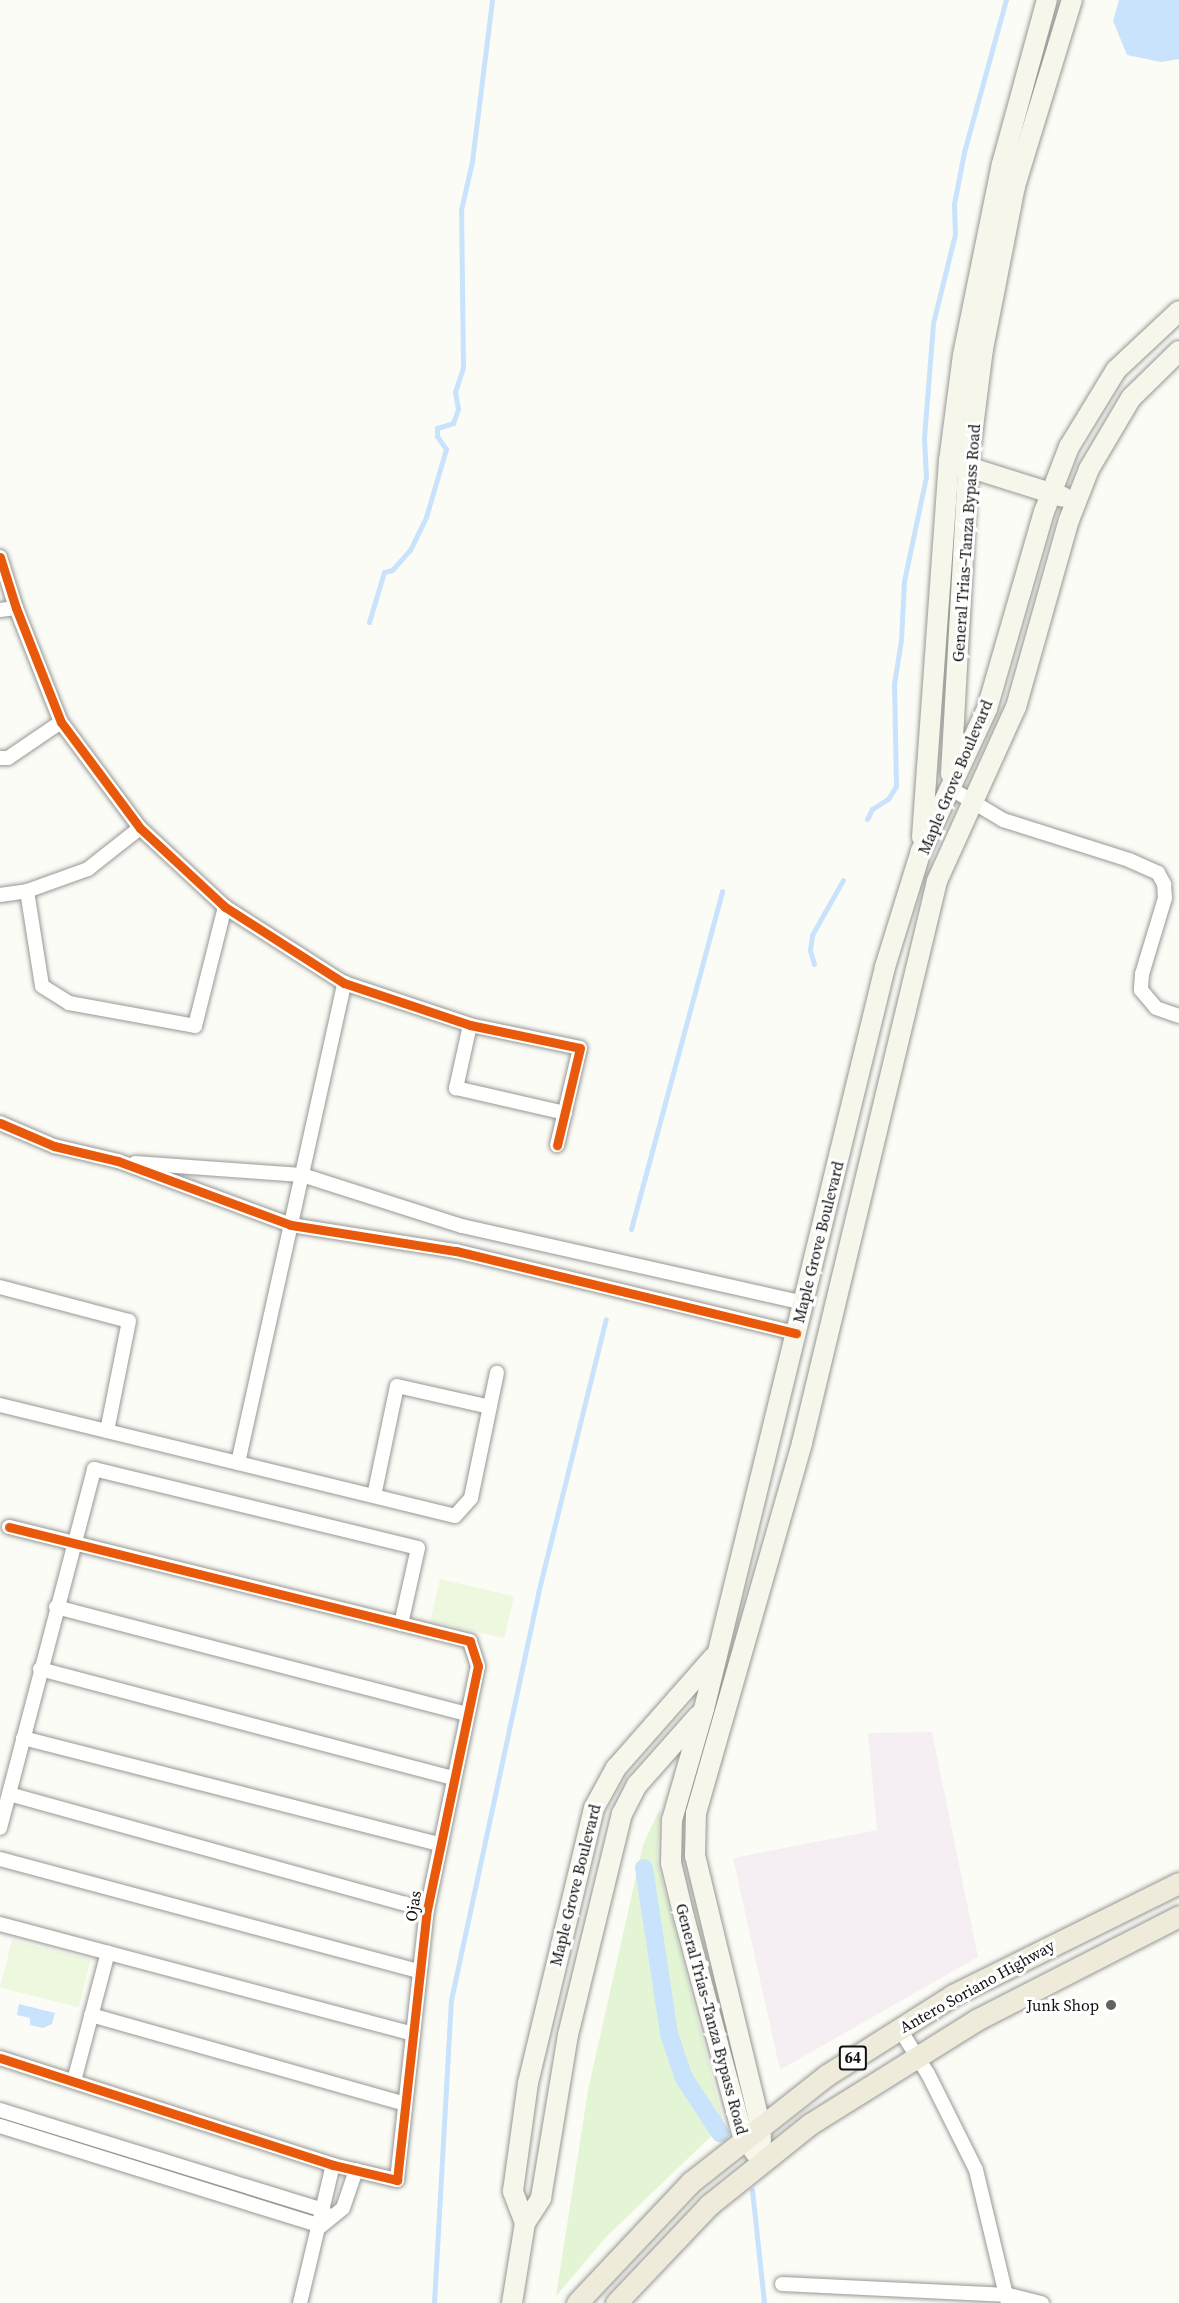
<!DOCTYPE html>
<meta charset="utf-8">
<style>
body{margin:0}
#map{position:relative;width:1179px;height:2303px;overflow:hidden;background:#fcfcf7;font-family:"Source Serif 4",serif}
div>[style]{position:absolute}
.industrial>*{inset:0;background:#f5eff3}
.green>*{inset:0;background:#e3f5d4}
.pitch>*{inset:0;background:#eef8df;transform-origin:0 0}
.water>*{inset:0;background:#c8e3fb}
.stream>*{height:5px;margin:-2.5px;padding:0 2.5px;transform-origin:2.5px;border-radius:2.5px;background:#c8e3fb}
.canal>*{height:18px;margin:-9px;padding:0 9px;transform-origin:9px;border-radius:9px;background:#c8e3fb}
.roads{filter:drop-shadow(0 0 2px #979795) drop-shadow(0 0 2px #979795)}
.street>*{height:14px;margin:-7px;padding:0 7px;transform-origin:7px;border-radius:7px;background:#fffffe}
.secondary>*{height:20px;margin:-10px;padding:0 10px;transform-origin:10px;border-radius:10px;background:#f6f6eb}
.primary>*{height:21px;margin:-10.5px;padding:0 10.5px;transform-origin:10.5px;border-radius:10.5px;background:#eeebda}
.cycleway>*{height:9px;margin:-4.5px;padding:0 4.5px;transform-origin:4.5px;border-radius:4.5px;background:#e8590c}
.dots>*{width:16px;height:16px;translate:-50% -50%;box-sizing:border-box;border:3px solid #fff;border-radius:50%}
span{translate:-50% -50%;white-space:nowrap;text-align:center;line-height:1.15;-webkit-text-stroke:6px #fff;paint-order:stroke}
.shield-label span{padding:2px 4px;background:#fff;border:2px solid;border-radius:4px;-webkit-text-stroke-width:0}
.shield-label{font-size:15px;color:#111;font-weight:700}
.street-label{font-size:16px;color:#111}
.poi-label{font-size:16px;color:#111}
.right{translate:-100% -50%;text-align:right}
</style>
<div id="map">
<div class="industrial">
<div style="clip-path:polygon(932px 1732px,978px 1957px,780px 2070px,733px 1858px,877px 1830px,868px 1733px)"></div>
</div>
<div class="green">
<div style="clip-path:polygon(660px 1808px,657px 1860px,724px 2124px,607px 2236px,556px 2296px,588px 2090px,643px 1845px)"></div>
</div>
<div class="pitch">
<div style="left:440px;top:1579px;width:76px;height:43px;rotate:13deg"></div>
<div style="left:12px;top:1940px;width:81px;height:49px;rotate:14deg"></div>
</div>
<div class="water">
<div style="clip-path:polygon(1119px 0,1179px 0,1179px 59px,1161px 62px,1127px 55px,1113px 21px)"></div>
<div style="clip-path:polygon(19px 2004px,55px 2013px,52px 2024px,43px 2028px,30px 2025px,30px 2018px,17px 2015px)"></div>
</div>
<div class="stream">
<div style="left:369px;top:622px;width:52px;rotate:-73.3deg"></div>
<div style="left:384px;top:572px;width:8px;rotate:-14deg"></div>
<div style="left:392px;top:570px;width:27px;rotate:-48deg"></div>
<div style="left:410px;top:550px;width:37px;rotate:-64deg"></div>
<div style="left:426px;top:517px;width:71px;rotate:-73.6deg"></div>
<div style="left:446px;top:449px;width:16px;rotate:-125deg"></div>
<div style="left:437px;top:436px;width:8px;rotate:-90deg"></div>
<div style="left:437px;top:428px;width:17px;rotate:-17deg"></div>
<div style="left:453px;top:423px;width:15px;rotate:-70deg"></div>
<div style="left:458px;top:409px;width:17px;rotate:-100deg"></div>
<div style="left:455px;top:392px;width:26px;rotate:-72deg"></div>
<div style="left:463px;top:367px;width:157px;rotate:-90.7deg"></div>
<div style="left:461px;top:210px;width:50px;rotate:-77.3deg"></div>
<div style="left:472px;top:161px;width:162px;rotate:-82.9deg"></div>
<div style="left:867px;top:819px;width:11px;rotate:-63deg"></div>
<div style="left:872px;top:809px;width:19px;rotate:-32deg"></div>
<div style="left:888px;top:799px;width:15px;rotate:-58deg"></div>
<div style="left:896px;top:786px;width:102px;rotate:-91.1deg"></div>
<div style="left:894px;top:684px;width:45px;rotate:-81deg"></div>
<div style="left:901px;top:640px;width:59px;rotate:-87.1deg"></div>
<div style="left:904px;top:581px;width:106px;rotate:-78.1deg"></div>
<div style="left:926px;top:477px;width:39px;rotate:-93deg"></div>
<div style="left:924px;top:438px;width:115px;rotate:-85.5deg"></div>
<div style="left:933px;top:323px;width:92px;rotate:-76.1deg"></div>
<div style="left:955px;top:234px;width:30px;rotate:-92deg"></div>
<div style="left:954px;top:204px;width:53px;rotate:-79.1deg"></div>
<div style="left:964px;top:152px;width:158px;rotate:-74.6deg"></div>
<div style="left:814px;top:964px;width:15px;rotate:-106deg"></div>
<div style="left:810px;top:950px;width:15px;rotate:-82deg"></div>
<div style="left:812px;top:935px;width:63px;rotate:-60.6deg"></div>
<div style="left:631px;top:1229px;width:350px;rotate:-74.9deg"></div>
<div style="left:752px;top:2190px;width:114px;rotate:83.9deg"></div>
<div style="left:434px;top:2303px;width:303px;rotate:-86.8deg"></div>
<div style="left:451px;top:2000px;width:416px;rotate:-77.9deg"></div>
<div style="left:538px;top:1593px;width:282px;rotate:-76.1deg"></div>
</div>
<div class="canal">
<div style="left:644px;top:1868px;width:168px;rotate:81.4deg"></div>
<div style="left:669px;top:2034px;width:46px;rotate:71.2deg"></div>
<div style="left:684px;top:2078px;width:66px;rotate:56.8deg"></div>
</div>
<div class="roads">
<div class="street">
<div style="left:0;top:557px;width:53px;rotate:72.6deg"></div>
<div style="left:16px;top:608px;width:123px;rotate:68.5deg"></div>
<div style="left:61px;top:722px;width:132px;rotate:53.3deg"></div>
<div style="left:140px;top:828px;width:116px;rotate:42.9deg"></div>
<div style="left:225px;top:907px;width:141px;rotate:32.6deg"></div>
<div style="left:344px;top:983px;width:133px;rotate:18.4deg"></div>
<div style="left:470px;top:1025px;width:112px;rotate:11.8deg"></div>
<div style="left:580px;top:1048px;width:100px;rotate:103.3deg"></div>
<div style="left:0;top:610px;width:16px;rotate:-7deg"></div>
<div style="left:0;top:758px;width:8px"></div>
<div style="left:8px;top:758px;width:64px;rotate:-34.2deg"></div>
<div style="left:950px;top:788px;width:62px;rotate:31.1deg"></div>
<div style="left:1003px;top:820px;width:132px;rotate:17.6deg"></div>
<div style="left:1129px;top:860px;width:32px;rotate:24deg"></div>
<div style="left:1158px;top:873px;width:13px;rotate:61deg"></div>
<div style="left:1164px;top:884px;width:14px;rotate:86deg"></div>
<div style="left:1165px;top:898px;width:79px;rotate:106.8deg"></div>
<div style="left:1142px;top:974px;width:16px;rotate:94deg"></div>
<div style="left:1141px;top:990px;width:23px;rotate:50deg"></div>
<div style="left:1156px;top:1008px;width:24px;rotate:19deg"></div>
<div style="left:27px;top:891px;width:96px;rotate:81deg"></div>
<div style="left:42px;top:986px;width:32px;rotate:32deg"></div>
<div style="left:69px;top:1003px;width:128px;rotate:10.3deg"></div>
<div style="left:195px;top:1026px;width:123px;rotate:-75.9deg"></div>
<div style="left:0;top:895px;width:27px;rotate:-8deg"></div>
<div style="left:27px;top:891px;width:65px;rotate:-19.8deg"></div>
<div style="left:88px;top:869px;width:66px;rotate:-38.3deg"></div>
<div style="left:470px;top:1025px;width:65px;rotate:102.5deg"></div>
<div style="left:456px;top:1088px;width:112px;rotate:12.9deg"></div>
<div style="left:0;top:1123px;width:59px;rotate:23.1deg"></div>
<div style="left:54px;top:1146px;width:66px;rotate:13.2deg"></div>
<div style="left:118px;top:1161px;width:184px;rotate:20.3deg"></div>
<div style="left:291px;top:1225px;width:167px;rotate:9deg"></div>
<div style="left:456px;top:1251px;width:350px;rotate:13.6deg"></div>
<div style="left:135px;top:1163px;width:167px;rotate:4.1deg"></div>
<div style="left:302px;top:1175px;width:168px;rotate:17.7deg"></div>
<div style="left:462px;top:1226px;width:350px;rotate:12.7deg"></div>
<div style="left:0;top:1287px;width:133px;rotate:14.8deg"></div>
<div style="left:129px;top:1321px;width:112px;rotate:101.3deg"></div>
<div style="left:0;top:1405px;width:468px;rotate:13.7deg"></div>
<div style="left:455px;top:1516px;width:24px;rotate:-48deg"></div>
<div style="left:471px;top:1498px;width:128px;rotate:-78.3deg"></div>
<div style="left:238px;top:1463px;width:492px;rotate:-77.5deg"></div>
<div style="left:374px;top:1496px;width:112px;rotate:-78.2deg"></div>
<div style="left:397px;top:1386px;width:95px;rotate:12.7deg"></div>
<div style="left:56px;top:1607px;width:425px;rotate:14.6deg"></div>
<div style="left:40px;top:1669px;width:428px;rotate:14.8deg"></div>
<div style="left:23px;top:1738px;width:430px;rotate:14.3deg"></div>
<div style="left:9px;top:1794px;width:434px;rotate:15.5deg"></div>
<div style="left:0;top:1828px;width:371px;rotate:-75.3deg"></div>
<div style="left:94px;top:1469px;width:333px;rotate:13.7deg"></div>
<div style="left:418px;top:1548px;width:78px;rotate:102.6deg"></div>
<div style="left:0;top:1859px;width:434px;rotate:15deg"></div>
<div style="left:0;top:1924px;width:427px;rotate:14.9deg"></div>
<div style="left:91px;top:2015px;width:326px;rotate:15.8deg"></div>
<div style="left:899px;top:2028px;width:54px;rotate:57.8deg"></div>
<div style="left:928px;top:2074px;width:107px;rotate:63.4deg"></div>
<div style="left:976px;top:2170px;width:137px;rotate:76.5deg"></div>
<div style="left:0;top:2058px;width:350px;rotate:17.8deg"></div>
<div style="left:333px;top:2165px;width:66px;rotate:13.2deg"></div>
<div style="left:397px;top:2180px;width:272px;rotate:-83.7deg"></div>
<div style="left:427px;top:1910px;width:249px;rotate:-78.2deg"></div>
<div style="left:478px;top:1666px;width:26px;rotate:-108deg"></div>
<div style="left:470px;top:1641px;width:475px;rotate:-166.1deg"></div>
<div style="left:74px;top:2081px;width:133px;rotate:-75.2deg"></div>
<div style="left:0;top:2110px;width:339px;rotate:17.2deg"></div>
<div style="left:0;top:2126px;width:336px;rotate:17.3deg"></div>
<div style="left:321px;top:2226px;width:28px;rotate:-39deg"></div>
<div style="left:343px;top:2208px;width:40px;rotate:-71.1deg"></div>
<div style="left:782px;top:2284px;width:227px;rotate:2.8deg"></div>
<div style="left:1009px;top:2295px;width:34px;rotate:14deg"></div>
<div style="left:300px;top:2303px;width:142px;rotate:-76.6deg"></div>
</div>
<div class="secondary">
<div style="left:968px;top:467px;width:100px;rotate:17.5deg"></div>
<div style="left:951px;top:774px;width:307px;rotate:-86.8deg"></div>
<div style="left:968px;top:467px;width:119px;rotate:-82.8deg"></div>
<div style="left:983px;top:349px;width:166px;rotate:-78.9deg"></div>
<div style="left:1015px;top:186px;width:195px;rotate:-73deg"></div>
<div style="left:922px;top:837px;width:377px;rotate:-85.9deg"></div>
<div style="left:949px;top:461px;width:107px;rotate:-82.5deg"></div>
<div style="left:963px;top:355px;width:195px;rotate:-78.5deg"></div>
<div style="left:1002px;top:164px;width:170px;rotate:-74.7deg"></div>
<div style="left:761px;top:2141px;width:17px;rotate:-93deg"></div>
<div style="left:760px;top:2124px;width:276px;rotate:-103.6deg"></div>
<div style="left:695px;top:1856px;width:43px;rotate:-88.7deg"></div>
<div style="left:696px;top:1813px;width:385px;rotate:-74deg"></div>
<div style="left:802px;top:1443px;width:578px;rotate:-76.49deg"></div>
<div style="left:937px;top:881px;width:191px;rotate:-65.6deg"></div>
<div style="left:1016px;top:707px;width:194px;rotate:-74.2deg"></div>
<div style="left:1069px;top:520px;width:55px;rotate:-68.6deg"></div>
<div style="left:1089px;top:469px;width:82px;rotate:-59.4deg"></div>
<div style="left:1131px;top:398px;width:67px;rotate:-44.4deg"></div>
<div style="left:762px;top:2161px;width:31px;rotate:-128deg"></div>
<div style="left:743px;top:2137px;width:228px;rotate:-105deg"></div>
<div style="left:684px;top:1917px;width:56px;rotate:-103.5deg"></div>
<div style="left:671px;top:1863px;width:43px;rotate:-88.7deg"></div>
<div style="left:672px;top:1820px;width:116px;rotate:-73.9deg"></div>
<div style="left:704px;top:1709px;width:764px;rotate:-76.29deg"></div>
<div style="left:885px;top:967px;width:121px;rotate:-72.8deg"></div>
<div style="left:921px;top:851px;width:157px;rotate:-65.1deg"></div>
<div style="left:987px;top:709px;width:205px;rotate:-73.9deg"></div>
<div style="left:1044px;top:512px;width:70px;rotate:-69deg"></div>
<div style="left:1069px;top:447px;width:90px;rotate:-58.6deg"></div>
<div style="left:1116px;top:370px;width:86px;rotate:-43.1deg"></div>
<div style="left:525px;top:2223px;width:34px;rotate:-111deg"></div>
<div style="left:513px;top:2191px;width:109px;rotate:-82.1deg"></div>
<div style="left:528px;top:2083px;width:283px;rotate:-76.5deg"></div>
<div style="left:594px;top:1808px;width:46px;rotate:-61.2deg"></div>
<div style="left:616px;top:1768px;width:148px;rotate:-48.6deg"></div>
<div style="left:512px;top:2303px;width:81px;rotate:-80.8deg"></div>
<div style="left:525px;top:2223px;width:30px;rotate:-57deg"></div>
<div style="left:541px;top:2198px;width:165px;rotate:-80.6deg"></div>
<div style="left:568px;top:2035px;width:228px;rotate:-76.3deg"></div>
<div style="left:622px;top:1814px;width:33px;rotate:-63deg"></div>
<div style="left:637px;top:1785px;width:92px;rotate:-48.5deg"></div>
</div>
<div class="primary">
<div style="left:577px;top:2303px;width:166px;rotate:-46.7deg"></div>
<div style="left:691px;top:2182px;width:173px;rotate:-38.2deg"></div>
<div style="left:827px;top:2075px;width:149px;rotate:-32.4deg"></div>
<div style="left:953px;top:1995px;width:252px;rotate:-26.4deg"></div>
<div style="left:616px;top:2303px;width:135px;rotate:-46.5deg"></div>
<div style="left:709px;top:2205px;width:129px;rotate:-38.7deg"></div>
<div style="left:810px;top:2124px;width:198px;rotate:-32deg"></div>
<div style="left:978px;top:2019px;width:226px;rotate:-27.1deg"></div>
</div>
</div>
<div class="cycleway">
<div style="left:0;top:557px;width:53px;rotate:72.6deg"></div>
<div style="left:16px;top:608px;width:123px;rotate:68.5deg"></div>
<div style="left:61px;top:722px;width:132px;rotate:53.3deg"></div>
<div style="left:140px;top:828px;width:116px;rotate:42.9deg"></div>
<div style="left:225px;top:907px;width:141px;rotate:32.6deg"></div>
<div style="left:344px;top:983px;width:133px;rotate:18.4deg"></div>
<div style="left:470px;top:1025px;width:112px;rotate:11.8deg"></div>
<div style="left:580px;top:1048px;width:100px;rotate:103.3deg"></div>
<div style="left:0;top:1123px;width:59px;rotate:23.1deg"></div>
<div style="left:54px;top:1146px;width:66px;rotate:13.2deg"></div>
<div style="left:118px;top:1161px;width:184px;rotate:20.3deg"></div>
<div style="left:291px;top:1225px;width:167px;rotate:9deg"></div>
<div style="left:456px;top:1251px;width:350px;rotate:13.6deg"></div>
<div style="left:0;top:2058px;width:350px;rotate:17.8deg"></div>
<div style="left:333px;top:2165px;width:66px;rotate:13.2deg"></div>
<div style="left:397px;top:2180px;width:272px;rotate:-83.7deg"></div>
<div style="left:427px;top:1910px;width:249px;rotate:-78.2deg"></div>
<div style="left:478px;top:1666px;width:26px;rotate:-108deg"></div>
<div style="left:470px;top:1641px;width:475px;rotate:-166.1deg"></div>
</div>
<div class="dots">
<div style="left:1111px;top:2005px;background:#636362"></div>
</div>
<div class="shield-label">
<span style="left:853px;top:2058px">64</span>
</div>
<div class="street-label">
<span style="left:966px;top:543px;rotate:-86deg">General Trias–Tanza Bypass Road</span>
<span style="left:955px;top:777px;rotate:-67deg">Maple Grove Boulevard</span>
<span style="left:818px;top:1242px;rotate:-76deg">Maple Grove Boulevard</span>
<span style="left:575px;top:1885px;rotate:-76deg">Maple Grove Boulevard</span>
<span style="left:413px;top:1906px;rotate:-81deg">Ojas</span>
<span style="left:977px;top:1986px;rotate:-29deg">Antero Soriano Highway</span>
<span style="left:712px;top:2019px;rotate:75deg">General Trias–Tanza Bypass Road</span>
</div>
<div class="poi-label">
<span class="right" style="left:1099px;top:2005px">Junk Shop</span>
</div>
</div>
